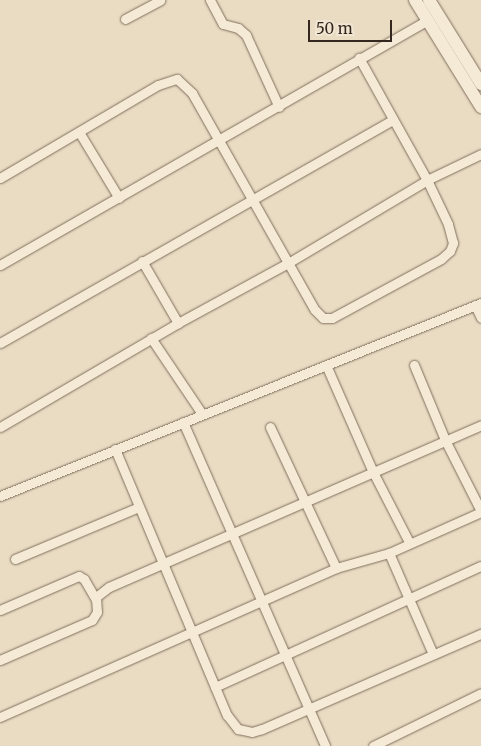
<!DOCTYPE html>
<style>
body{margin:0}
#map{position:relative;width:481px;height:746px;overflow:hidden;background:#e9dcc3;font-family:Merriweather,serif}
div>[style]{position:absolute}
.roads{filter:drop-shadow(0 0 1px #816e5c) drop-shadow(0 0 1px #816e5c)}
.minor>*{height:9px;margin:-4.5px;padding:0 4.5px;transform-origin:4.5px;border-radius:4.5px;background:#f4ead6}
.secondary>*{height:12px;margin:-6px;padding:0 6px;transform-origin:6px;border-radius:6px;background:#f4ead6}
span{translate:-50% -50%;white-space:nowrap;text-align:center;line-height:1.15;-webkit-text-stroke:4px #f1e6d2;paint-order:stroke}
.scale{position:absolute;left:308px;top:20px;width:84px;height:22px;box-sizing:border-box;border:2px solid #33271f;border-top:0;padding-left:6px;font-size:15px;line-height:18px;white-space:nowrap;color:#33271f;-webkit-text-stroke:4px #f1e6d2;paint-order:stroke}
</style>
<div id="map">
<div class="roads">
<div class="minor">
<div style="left:210px;top:0;width:27px;rotate:62deg"></div>
<div style="left:223px;top:24px;width:16px;rotate:15deg"></div>
<div style="left:238px;top:28px;width:11px;rotate:41deg"></div>
<div style="left:246px;top:35px;width:79px;rotate:65.4deg"></div>
<div style="left:125px;top:19px;width:40px;rotate:-28deg"></div>
<div style="left:79px;top:132px;width:77px;rotate:58.8deg"></div>
<div style="left:0;top:178px;width:183px;rotate:-30.5deg"></div>
<div style="left:158px;top:85px;width:20px;rotate:-18deg"></div>
<div style="left:177px;top:79px;width:21px;rotate:43deg"></div>
<div style="left:192px;top:93px;width:249px;rotate:60.5deg"></div>
<div style="left:315px;top:310px;width:11px;rotate:45deg"></div>
<div style="left:323px;top:318px;width:9px"></div>
<div style="left:332px;top:318px;width:124px;rotate:-28.4deg"></div>
<div style="left:441px;top:259px;width:12px;rotate:-42deg"></div>
<div style="left:450px;top:251px;width:9px;rotate:-69deg"></div>
<div style="left:453px;top:243px;width:20px;rotate:-105deg"></div>
<div style="left:448px;top:224px;width:49px;rotate:-115.5deg"></div>
<div style="left:427px;top:180px;width:140px;rotate:-119.1deg"></div>
<div style="left:142px;top:261px;width:72px;rotate:59.9deg"></div>
<div style="left:0;top:265px;width:493px;rotate:-29.8deg"></div>
<div style="left:475px;top:305px;width:14px;rotate:65deg"></div>
<div style="left:151px;top:338px;width:92px;rotate:56.1deg"></div>
<div style="left:0;top:343px;width:452px;rotate:-29.6deg"></div>
<div style="left:326px;top:365px;width:117px;rotate:66.3deg"></div>
<div style="left:373px;top:472px;width:79px;rotate:62.8deg"></div>
<div style="left:414px;top:365px;width:81px;rotate:67.5deg"></div>
<div style="left:445px;top:440px;width:80px;rotate:63.1deg"></div>
<div style="left:183px;top:422px;width:354px;rotate:66.3deg"></div>
<div style="left:0;top:427px;width:206px;rotate:-30.3deg"></div>
<div style="left:178px;top:323px;width:125px;rotate:-28.6deg"></div>
<div style="left:288px;top:263px;width:162px;rotate:-30.8deg"></div>
<div style="left:427px;top:180px;width:60px;rotate:-25.7deg"></div>
<div style="left:270px;top:427px;width:156px;rotate:64.9deg"></div>
<div style="left:115px;top:449px;width:289px;rotate:67.2deg"></div>
<div style="left:227px;top:715px;width:18px;rotate:52deg"></div>
<div style="left:238px;top:729px;width:14px;rotate:12deg"></div>
<div style="left:252px;top:732px;width:10px;rotate:-17deg"></div>
<div style="left:262px;top:729px;width:239px;rotate:-23.5deg"></div>
<div style="left:0;top:496px;width:518px;rotate:-21.86deg"></div>
<div style="left:389px;top:553px;width:110px;rotate:66.5deg"></div>
<div style="left:15px;top:559px;width:134px;rotate:-22.8deg"></div>
<div style="left:0;top:610px;width:86px;rotate:-23.3deg"></div>
<div style="left:79px;top:576px;width:6px;rotate:31deg"></div>
<div style="left:84px;top:579px;width:24px;rotate:60deg"></div>
<div style="left:0;top:660px;width:100px;rotate:-23.5deg"></div>
<div style="left:92px;top:620px;width:9px;rotate:-58deg"></div>
<div style="left:97px;top:612px;width:15px;rotate:-94deg"></div>
<div style="left:96px;top:597px;width:16px;rotate:-38deg"></div>
<div style="left:109px;top:587px;width:406px;rotate:-23.5deg"></div>
<div style="left:215px;top:687px;width:292px;rotate:-24.5deg"></div>
<div style="left:0;top:717px;width:368px;rotate:-23.9deg"></div>
<div style="left:336px;top:568px;width:55px;rotate:-15.8deg"></div>
<div style="left:389px;top:553px;width:101px;rotate:-24deg"></div>
<div style="left:373px;top:746px;width:120px;rotate:-26.1deg"></div>
</div>
<div class="secondary">
<div style="left:415px;top:0;width:126px;rotate:58.3deg"></div>
<div style="left:429px;top:0;width:99px;rotate:58.2deg"></div>
</div>
</div>
<div class="scale">50 m</div>
</div>
